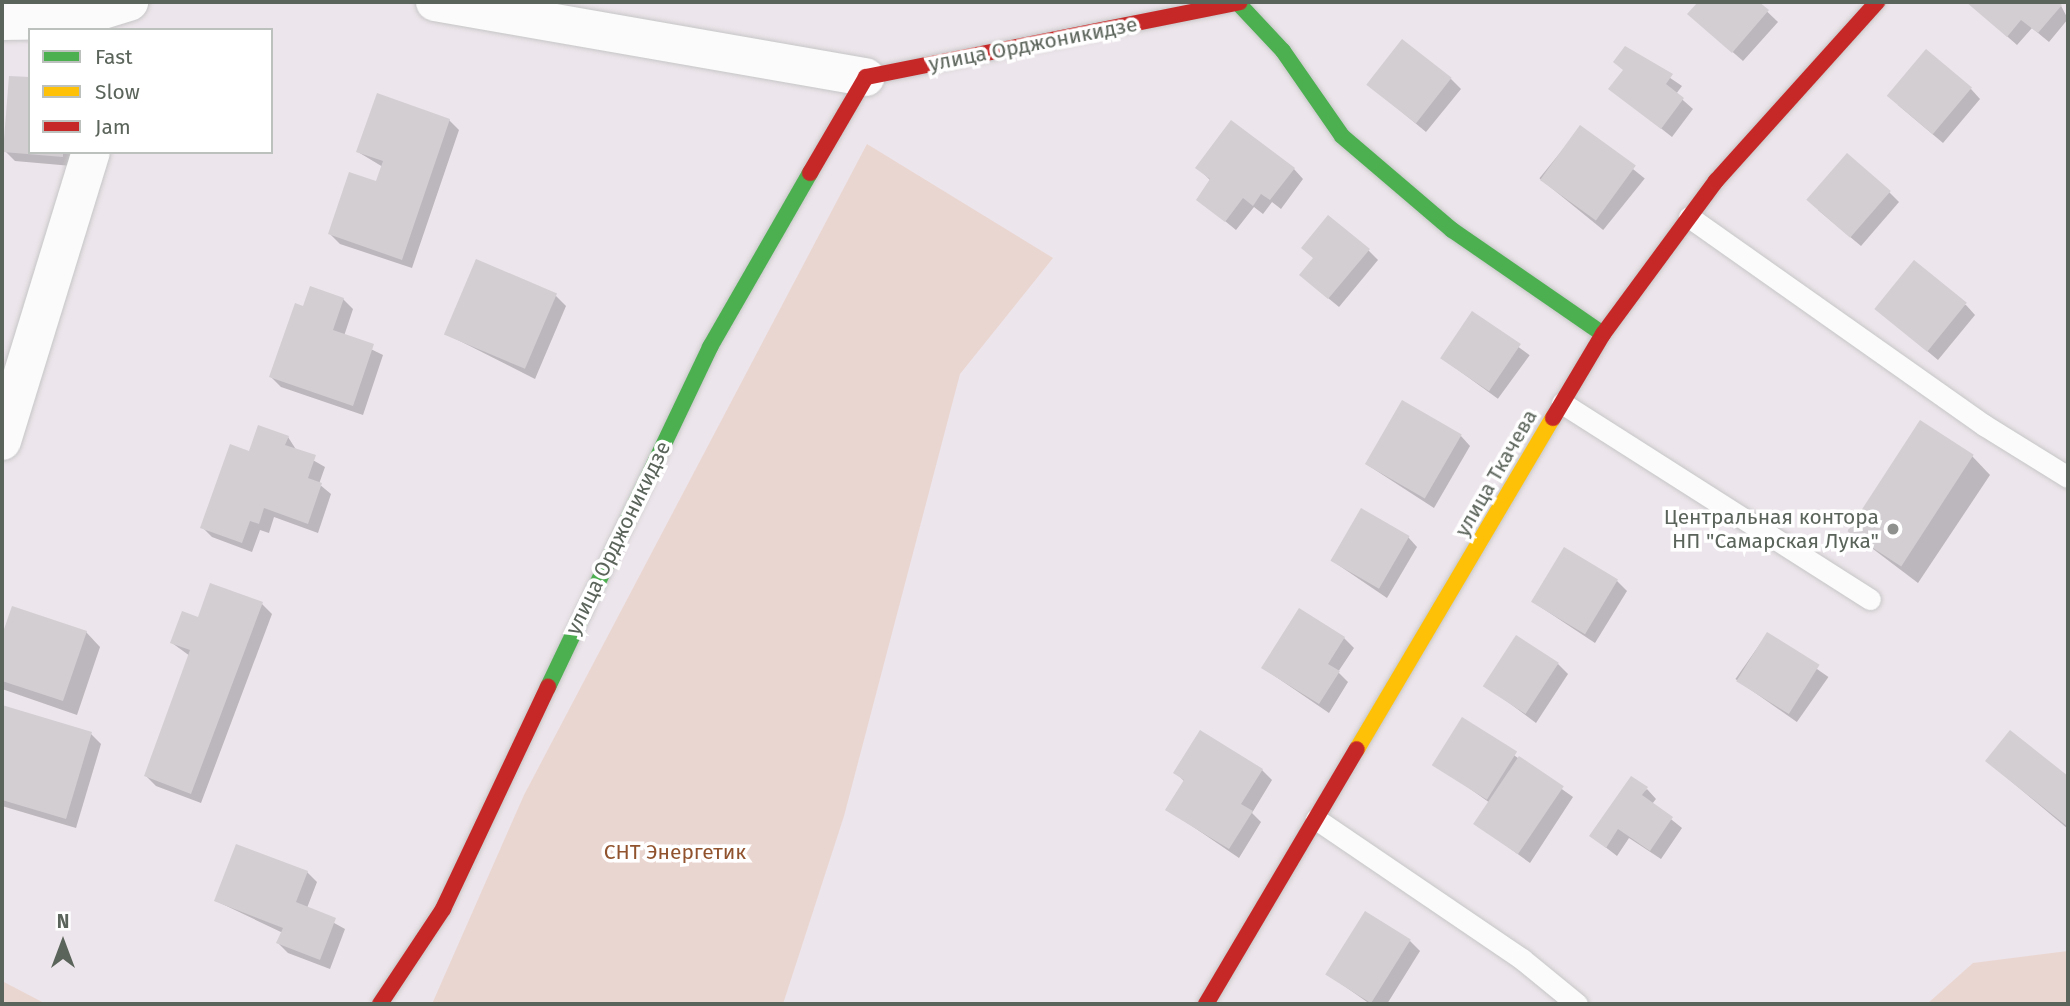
<!DOCTYPE html>
<meta charset="utf-8">
<style>
body{margin:0}
#map{position:relative;width:2070px;height:1006px;overflow:hidden;background:#ece5eb;font-family:"Fira Sans",sans-serif}
div>[style]{position:absolute}
.green>*{inset:0;background:#ead6d1}
.shadow>*{inset:0;background:#0003;transform-origin:0 0}
.building>*{inset:0;background:#d2ced2;transform-origin:0 0}
.roads{filter:drop-shadow(0 0 2px #c6c6c6) drop-shadow(0 0 2px #c6c6c6)}
.lane>*{height:21px;margin:-10.5px;padding:0 10.5px;transform-origin:10.5px;border-radius:10.5px;background:#fcfbfc}
.street>*{height:38px;margin:-19px;padding:0 19px;transform-origin:19px;border-radius:19px;background:#fcfbfc}
.fast>*{height:16px;margin:-8px;padding:0 8px;transform-origin:8px;border-radius:8px;background:#4caf50}
.slow>*{height:16px;margin:-8px;padding:0 8px;transform-origin:8px;border-radius:8px;background:#ffc107}
.jam>*{height:16px;margin:-8px;padding:0 8px;transform-origin:8px;border-radius:8px;background:#c62828}
.dots>*{width:19px;height:19px;translate:-50% -50%;box-sizing:border-box;border:4px solid #fff;border-radius:50%}
span{translate:-50% -50%;white-space:nowrap;text-align:center;line-height:1.15;-webkit-text-stroke:7px #fff;paint-order:stroke}
.street-label{font-size:21px;color:#5b645a}
.poi-label{font-size:21px;color:#5b645a}
.right{translate:-100% -50%;text-align:right}
.park-label{font-size:21px;color:#90532e}
.frame{position:absolute;inset:0;border:4px solid #5b645a;pointer-events:none}
.legend{position:absolute;left:28px;top:28px;width:245px;height:126px;box-sizing:border-box;background:#fff;border:2px solid #bdc1bd;margin:0;padding:9px 12px;list-style:none;font-size:21px;color:#5b645a}
.legend li{display:flex;align-items:center;gap:14px;height:35px}
.legend b{width:35px;border:2px solid #bdc1bd}
.north{position:absolute;left:28px;top:908px;width:70px;height:70px;-webkit-text-stroke:5px #fff;paint-order:stroke;rotate:0deg;font-size:19px;font-weight:700;line-height:28px;text-align:center;color:#5b645a}
.north::after{content:'';display:block;margin:auto;width:24px;height:32px;background:#5b645a;clip-path:polygon(50% 0,100% 100%,50% 72%,0 100%)}
</style>
<div id="map">
<div class="green">
<div style="clip-path:polygon(867px 144px,1053px 258px,960px 374px,844px 816px,783px 1004px,432px 1004px,524px 795px)"></div>
<div style="clip-path:polygon(2068px 951px,2068px 1004px,1927px 1004px,1973px 963px)"></div>
<div style="clip-path:polygon(2px 981px,46px 1004px,2px 1004px)"></div>
</div>
<div class="shadow">
<div style="clip-path:polygon(1700px 2px,1757px 2px,1778px 22px,1743px 61px,1689px 14px)"></div>
<div style="clip-path:polygon(1968px 2px,2059px 2px,2068px 19px,2049px 42px,2032px 28px,2017px 45px)"></div>
<div style="clip-path:polygon(1626px 48px,1682px 86px,1676px 94px,1693px 109px,1672px 137px,1611px 89px,1624px 71px)"></div>
<div style="clip-path:polygon(1451px 79px,1461px 89px,1426px 132px,1368px 84px)"></div>
<div style="clip-path:polygon(1971px 89px,1980px 99px,1943px 143px,1898px 105px)"></div>
<div style="clip-path:polygon(449px 120px,459px 130px,412px 268px,340px 244px,330px 234px,377px 184px,383px 167px,358px 152px)"></div>
<div style="left:1581px;top:127px;width:82px;height:66px;rotate:39deg"></div>
<div style="clip-path:polygon(5px 151px,73px 152px,72px 166px,15px 161px)"></div>
<div style="clip-path:polygon(1198px 168px,1294px 169px,1303px 179px,1281px 209px,1272px 202px,1263px 214px,1254px 207px,1236px 230px,1198px 199px,1211px 181px)"></div>
<div style="clip-path:polygon(1889px 192px,1899px 202px,1861px 246px,1818px 210px)"></div>
<div style="clip-path:polygon(1368px 250px,1378px 260px,1339px 307px,1311px 284px,1314px 259px)"></div>
<div style="clip-path:polygon(556px 296px,566px 306px,535px 379px,446px 334px)"></div>
<div style="clip-path:polygon(343px 299px,353px 309px,344px 336px,383px 355px,363px 415px,281px 387px,271px 377px,304px 308px)"></div>
<div style="clip-path:polygon(1966px 305px,1975px 315px,1938px 360px,1877px 309px)"></div>
<div style="left:1473px;top:314px;width:70px;height:54px;rotate:36deg"></div>
<div style="clip-path:polygon(1461px 436px,1470px 446px,1434px 508px,1366px 464px)"></div>
<div style="clip-path:polygon(288px 437px,297px 451px,325px 467px,319px 484px,331px 494px,318px 533px,274px 517px,269px 533px,260px 530px,252px 552px,212px 537px,202px 527px,250px 454px)"></div>
<div style="clip-path:polygon(1972px 456px,1990px 475px,1918px 583px,1848px 530px)"></div>
<div style="clip-path:polygon(1408px 537px,1417px 547px,1387px 598px,1331px 560px)"></div>
<div style="clip-path:polygon(1617px 581px,1627px 591px,1595px 643px,1533px 602px)"></div>
<div style="clip-path:polygon(262px 604px,272px 614px,201px 803px,156px 786px,146px 776px,190px 656px,172px 643px,199px 619px)"></div>
<div style="clip-path:polygon(13px 608px,86px 632px,100px 647px,77px 715px,2px 689px,2px 641px)"></div>
<div style="left:1767px;top:634px;width:75px;height:55px;rotate:35deg"></div>
<div style="clip-path:polygon(1344px 638px,1354px 648px,1338px 672px,1348px 682px,1329px 713px,1263px 668px)"></div>
<div style="clip-path:polygon(1558px 664px,1568px 674px,1536px 723px,1485px 685px)"></div>
<div style="clip-path:polygon(2px 707px,91px 734px,101px 744px,76px 828px,2px 806px)"></div>
<div style="clip-path:polygon(1463px 719px,1573px 797px,1530px 863px,1476px 824px,1490px 803px,1435px 764px)"></div>
<div style="clip-path:polygon(2010px 733px,2068px 778px,2068px 829px,1987px 761px)"></div>
<div style="clip-path:polygon(1262px 770px,1272px 780px,1252px 813px,1261px 822px,1239px 858px,1167px 809px,1185px 782px,1176px 773px)"></div>
<div style="clip-path:polygon(1647px 789px,1656px 799px,1652px 804px,1682px 828px,1661px 859px,1629px 838px,1617px 856px,1591px 836px)"></div>
<div style="clip-path:polygon(307px 872px,317px 882px,307px 908px,345px 929px,330px 969px,288px 953px,278px 943px,283px 933px,216px 901px)"></div>
<div style="clip-path:polygon(1410px 941px,1420px 951px,1387px 1004px,1370px 1004px,1327px 974px)"></div>
</div>
<div class="building">
<div style="clip-path:polygon(1698px 2px,1759px 2px,1769px 10px,1732px 53px,1687px 14px)"></div>
<div style="clip-path:polygon(1966px 2px,2058px 2px,2062px 5px,2038px 33px,2021px 20px,2007px 37px)"></div>
<div style="left:1402px;top:39px;width:63px;height:58px;rotate:38deg"></div>
<div style="clip-path:polygon(1625px 46px,1673px 74px,1666px 84px,1684px 98px,1661px 129px,1608px 89px,1623px 70px,1613px 62px)"></div>
<div style="left:1926px;top:49px;width:60px;height:61px;rotate:40deg"></div>
<div style="clip-path:polygon(9px 76px,30px 77px,30px 152px,63px 152px,63px 157px,3px 152px)"></div>
<div style="clip-path:polygon(377px 93px,450px 119px,402px 260px,328px 234px,349px 172px,376px 181px,383px 161px,356px 152px)"></div>
<div style="clip-path:polygon(1231px 120px,1295px 168px,1270px 200px,1261px 194px,1253px 206px,1243px 198px,1225px 222px,1196px 200px,1210px 179px,1195px 168px)"></div>
<div style="left:1580px;top:125px;width:69px;height:68px;rotate:36deg"></div>
<div style="left:1847px;top:153px;width:58px;height:62px;rotate:41deg"></div>
<div style="clip-path:polygon(1328px 215px,1370px 249px,1328px 299px,1299px 275px,1313px 258px,1301px 248px)"></div>
<div style="left:476px;top:259px;width:88px;height:82px;rotate:23deg"></div>
<div style="left:1914px;top:260px;width:68px;height:63px;rotate:39deg"></div>
<div style="clip-path:polygon(310px 286px,344px 298px,333px 330px,374px 344px,353px 406px,269px 377px,295px 303px,303px 306px)"></div>
<div style="left:1472px;top:311px;width:59px;height:57px;rotate:34deg"></div>
<div style="left:1402px;top:400px;width:69px;height:74px;rotate:30deg"></div>
<div style="left:1920px;top:420px;width:64px;height:133px;rotate:33deg"></div>
<div style="clip-path:polygon(258px 425px,289px 436px,285px 445px,316px 455px,308px 478px,322px 483px,308px 524px,264px 508px,259px 524px,250px 521px,242px 543px,200px 528px,230px 444px,249px 451px)"></div>
<div style="left:1361px;top:508px;width:56px;height:61px;rotate:30deg"></div>
<div style="left:1564px;top:547px;width:63px;height:64px;rotate:31deg"></div>
<div style="clip-path:polygon(210px 583px,263px 602px,191px 794px,144px 776px,190px 650px,170px 643px,182px 611px,198px 617px)"></div>
<div style="clip-path:polygon(12px 606px,87px 631px,63px 701px,2px 681px,2px 635px)"></div>
<div style="clip-path:polygon(1299px 608px,1345px 637px,1328px 664px,1340px 671px,1319px 704px,1261px 668px)"></div>
<div style="left:1767px;top:632px;width:62px;height:58px;rotate:32deg"></div>
<div style="left:1516px;top:635px;width:51px;height:61px;rotate:33deg"></div>
<div style="clip-path:polygon(2px 705px,92px 732px,66px 819px,2px 800px)"></div>
<div style="left:1462px;top:717px;width:65px;height:57px;rotate:32deg"></div>
<div style="clip-path:polygon(1200px 730px,1263px 769px,1241px 804px,1253px 811px,1229px 849px,1165px 810px,1184px 780px,1173px 773px)"></div>
<div style="clip-path:polygon(2010px 730px,2068px 776px,2068px 827px,1985px 761px)"></div>
<div style="left:1519px;top:756px;width:54px;height:82px;rotate:34deg"></div>
<div style="clip-path:polygon(1631px 776px,1648px 787px,1642px 795px,1673px 817px,1650px 851px,1618px 829px,1606px 848px,1589px 836px)"></div>
<div style="clip-path:polygon(236px 844px,308px 871px,296px 902px,336px 918px,320px 960px,276px 943px,283px 928px,214px 901px)"></div>
<div style="left:1365px;top:911px;width:54px;height:75px;rotate:32deg"></div>
</div>
<div class="roads">
<div class="lane">
<div style="left:1689px;top:217px;width:361px;rotate:35.2deg"></div>
<div style="left:1984px;top:425px;width:99px;rotate:31.8deg"></div>
<div style="left:1562px;top:403px;width:365px;rotate:32.5deg"></div>
<div style="left:1316px;top:819px;width:249px;rotate:34.2deg"></div>
<div style="left:1522px;top:959px;width:71px;rotate:39.3deg"></div>
</div>
<div class="street">
<div style="left:435px;top:2px;width:437px;rotate:9.9deg"></div>
<div style="left:2px;top:21px;width:68px;rotate:-0.8deg"></div>
<div style="left:70px;top:20px;width:62px;rotate:-17deg"></div>
<div style="left:2px;top:441px;width:302px;rotate:-72.9deg"></div>
</div>
<div class="fast">
<div style="left:1238px;top:3px;width:66px;rotate:46.8deg"></div>
<div style="left:1283px;top:51px;width:103px;rotate:55.2deg"></div>
<div style="left:1342px;top:136px;width:145px;rotate:40.5deg"></div>
<div style="left:1452px;top:230px;width:183px;rotate:34.6deg"></div>
<div style="left:548px;top:687px;width:377px;rotate:-64.5deg"></div>
<div style="left:710px;top:347px;width:201px;rotate:-60.1deg"></div>
</div>
<div class="slow">
<div style="left:1357px;top:749px;width:385px;rotate:-59.4deg"></div>
</div>
<div class="jam">
<div style="left:810px;top:173px;width:111px;rotate:-59.7deg"></div>
<div style="left:866px;top:77px;width:381px;rotate:-11.3deg"></div>
<div style="left:1553px;top:418px;width:98px;rotate:-59.2deg"></div>
<div style="left:1603px;top:334px;width:190px;rotate:-53.6deg"></div>
<div style="left:1716px;top:181px;width:241px;rotate:-48deg"></div>
<div style="left:380px;top:1004px;width:114px;rotate:-56.4deg"></div>
<div style="left:443px;top:909px;width:246px;rotate:-64.7deg"></div>
<div style="left:1206px;top:1004px;width:296px;rotate:-59.4deg"></div>
</div>
</div>
<div class="dots">
<div style="left:1893px;top:529px;background:#8e918d"></div>
</div>
<div class="street-label">
<span style="left:1033px;top:44px;rotate:-11deg">улица Орджоникидзе</span>
<span style="left:1496px;top:473px;rotate:-60deg">улица Ткачева</span>
<span style="left:618px;top:538px;rotate:-64deg">улица Орджоникидзе</span>
</div>
<div class="poi-label">
<span class="right" style="left:1879px;top:529px">Центральная контора<br>НП "Самарская Лука"</span>
</div>
<div class="park-label">
<span style="left:675px;top:852px">СНТ Энергетик</span>
</div>
<div class="frame"></div>
<ul class="legend">
<li><b style="height:9px;background:#4caf50"></b>Fast</li>
<li><b style="height:9px;background:#ffc107"></b>Slow</li>
<li><b style="height:9px;background:#c62828"></b>Jam</li>
</ul>
<div class="north">N</div>
</div>
